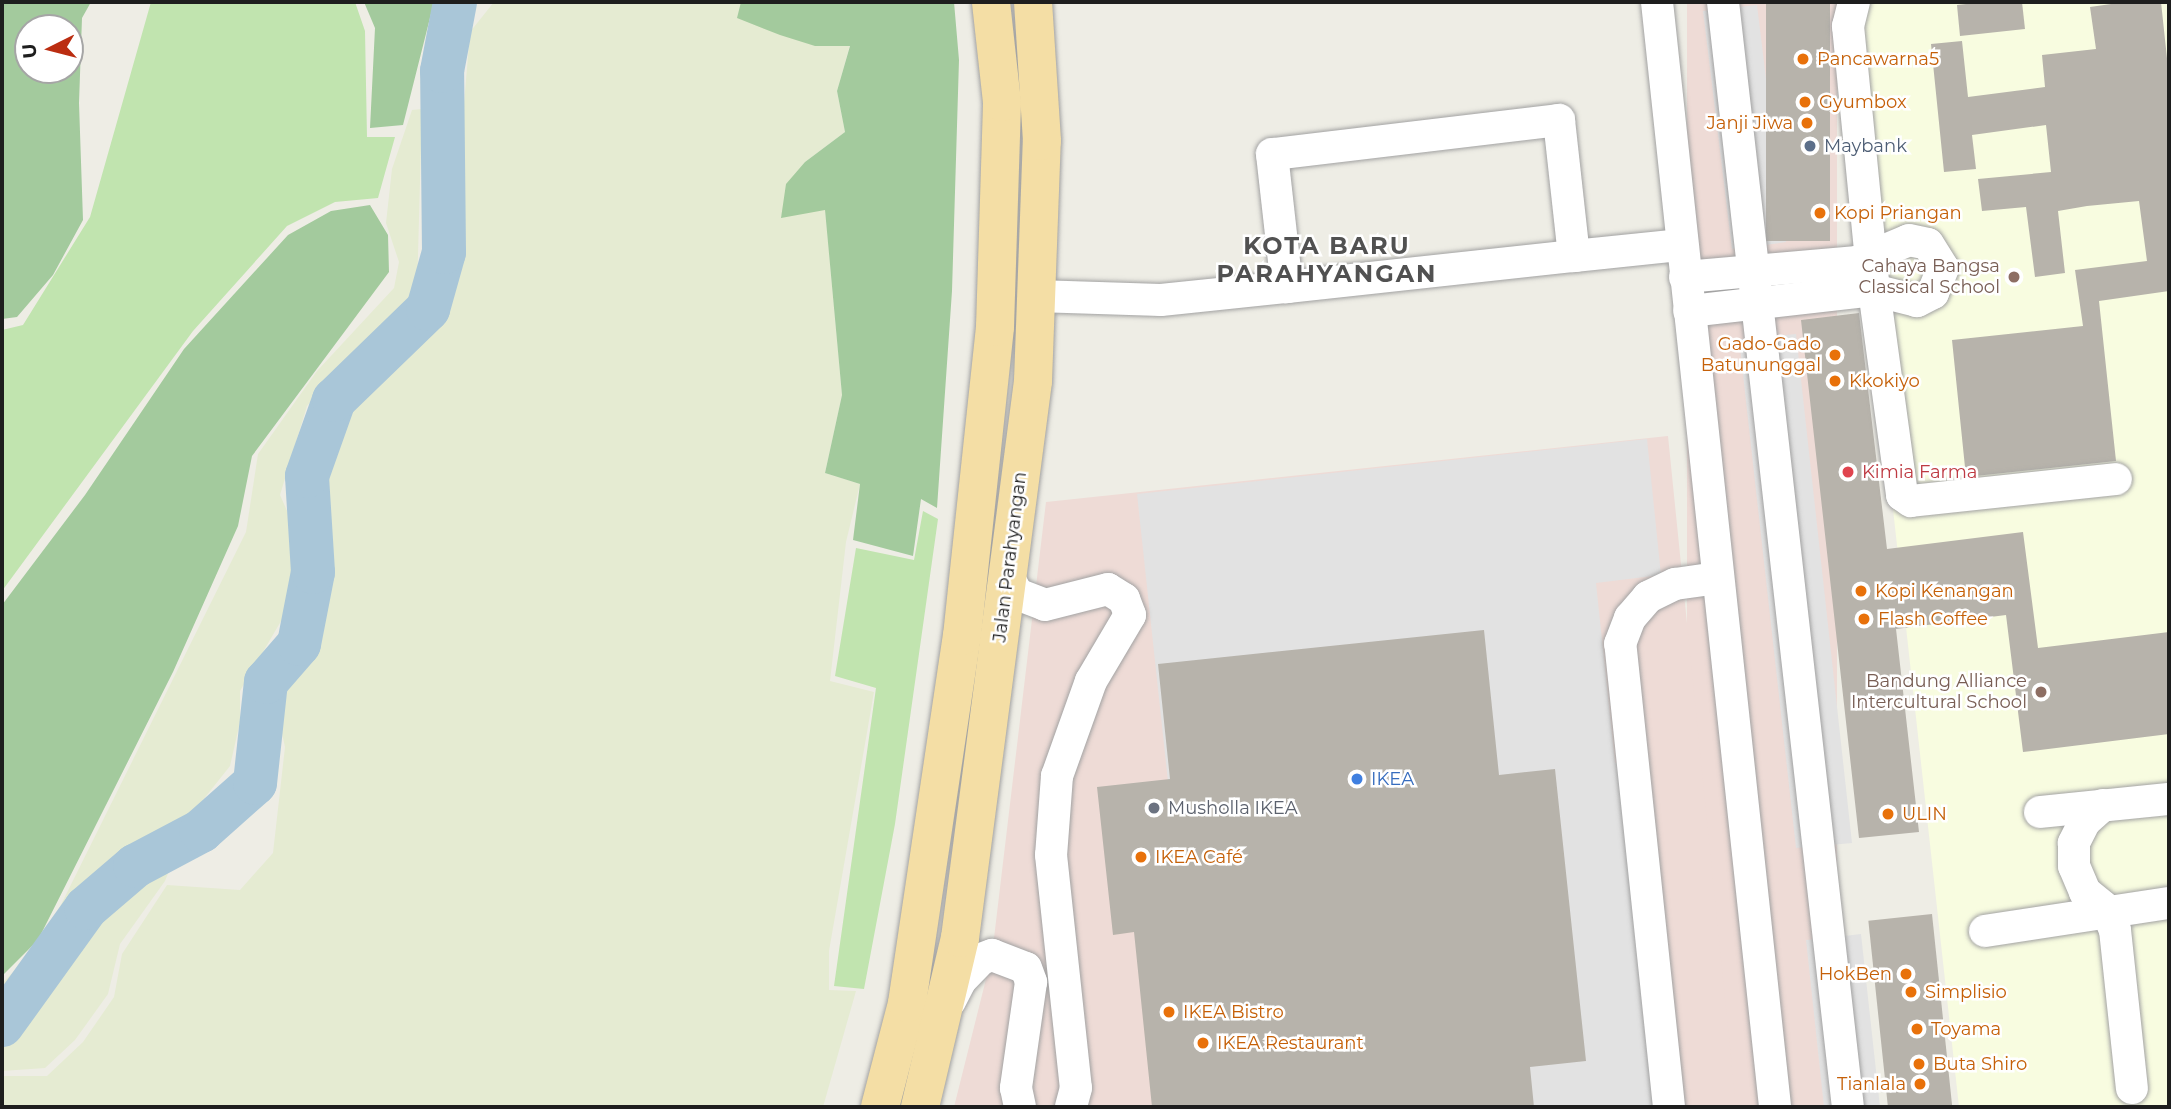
<!DOCTYPE html>
<meta charset="utf-8">
<style>
body{margin:0}
#map{position:relative;width:2171px;height:1109px;overflow:hidden;background:#eeede5;font-family:Montserrat,sans-serif}
div>[style]{position:absolute}
.commercial>*{inset:0;background:#eedbd6;transform-origin:0 0}
.education>*{inset:0;background:#f8fce0}
.farmland>*{inset:0;background:#e5ebd2}
.grass>*{inset:0;background:#c1e4af}
.forest>*{inset:0;background:#a3ca9d}
.parking>*{inset:0;background:#e2e2e2}
.river>*{height:44px;margin:-22px;padding:0 22px;transform-origin:22px;border-radius:22px;background:#a9c6d8}
.building>*{inset:0;background:#b7b3ab;transform-origin:0 0}
.roads{filter:drop-shadow(0 0 2px #a2a2a2) drop-shadow(0 0 2px #a2a2a2)}
.minor>*{height:32px;margin:-16px;padding:0 16px;transform-origin:16px;border-radius:16px;background:#fff}
.major>*{height:38px;margin:-19px;padding:0 19px;transform-origin:19px;border-radius:19px;background:#f4dea5}
.dots>*{width:19px;height:19px;translate:-50% -50%;box-sizing:border-box;border:4px solid #fff;border-radius:50%}
span{translate:-50% -50%;white-space:nowrap;text-align:center;line-height:1.15;-webkit-text-stroke:5px #fff;paint-order:stroke}
.food-label{font-size:18px;color:#c56008}
.left{translate:0 -50%;text-align:left}
.right{translate:-100% -50%;text-align:right}
.service-label{font-size:18px;color:#4e5e75}
.education-label{font-size:18px;color:#785e54}
.health-label{font-size:18px;color:#be3a42}
.street-label{font-size:18px;color:#1e1e1e}
.shop-label{font-size:18px;color:#366cbe}
.worship-label{font-size:18px;color:#5b616d}
.district-label{font-size:24px;color:#515151;font-weight:700;letter-spacing:2px}
.frame{position:absolute;inset:0;border:4px solid #1e1e1e;pointer-events:none}
.north{position:absolute;left:14px;top:14px;width:70px;height:70px;box-sizing:border-box;background:#fff;border:2px solid #a5a5a5;border-radius:50%;rotate:264deg;font-size:19px;font-weight:700;line-height:28px;text-align:center;color:#1e1e1e}
.north::after{content:'';display:block;margin:auto;width:24px;height:32px;background:#bb2d11;clip-path:polygon(50% 0,100% 100%,50% 72%,0 100%)}
</style>
<div id="map">
<div class="commercial">
<div style="left:1687px;top:2px;width:150px;height:1112px"></div>
<div style="clip-path:polygon(1668px 436px,1736px 1107px,954px 1107px,992px 955px,1046px 502px)"></div>
</div>
<div class="education">
<div style="clip-path:polygon(1837px 2px,2169px 2px,2169px 1107px,1959px 1107px)"></div>
</div>
<div class="farmland">
<div style="clip-path:polygon(494px 2px,763px 2px,850px 45px,837px 91px,845px 132px,805px 162px,781px 217px,825px 209px,842px 395px,825px 473px,860px 484px,846px 542px,830px 681px,874px 692px,829px 951px,829px 990px,856px 991px,823px 1107px,2px 1107px,2px 1076px,47px 1076px,83px 1042px,114px 997px,122px 954px,167px 885px,240px 890px,273px 853px,285px 747px,278px 716px,283px 679px,316px 640px,327px 559px,326px 451px,368px 382px,421px 343px,447px 308px,470px 32px)"></div>
<div style="clip-path:polygon(422px 109px,417px 292px,390px 325px,358px 348px,307px 406px,280px 495px,296px 531px,292px 586px,284px 616px,240px 691px,240px 722px,230px 766px,191px 815px,165px 881px,120px 944px,108px 994px,75px 1040px,45px 1068px,2px 1071px,2px 983px,41px 945px,246px 532px,258px 454px,317px 371px,394px 288px,399px 262px,386px 223px,392px 169px,412px 110px)"></div>
</div>
<div class="grass">
<div style="clip-path:polygon(151px 2px,355px 2px,365px 31px,367px 137px,395px 137px,378px 198px,335px 202px,287px 226px,193px 331px,2px 591px,2px 330px,23px 325px,90px 217px)"></div>
<div style="clip-path:polygon(923px 511px,938px 519px,895px 824px,864px 989px,834px 986px,876px 688px,835px 676px,856px 548px,914px 560px)"></div>
</div>
<div class="forest">
<div style="clip-path:polygon(evenodd,2px 2px,91px 2px,82px 18px,79px 103px,83px 220px,53px 275px,17px 317px,2px 319px,2px 2px,28px 28px,70px 28px,70px 70px,28px 70px,28px 28px)"></div>
<div style="clip-path:polygon(364px 2px,434px 2px,403px 125px,370px 128px,375px 28px)"></div>
<div style="clip-path:polygon(741px 2px,954px 2px,959px 60px,952px 291px,937px 508px,921px 499px,913px 556px,853px 540px,860px 484px,825px 473px,842px 395px,825px 210px,781px 218px,786px 184px,805px 162px,845px 132px,837px 91px,850px 46px,815px 46px,780px 35px,737px 18px)"></div>
<div style="clip-path:polygon(370px 205px,388px 235px,389px 272px,252px 456px,238px 526px,173px 672px,38px 940px,2px 976px,2px 605px,85px 495px,184px 349px,288px 235px,331px 211px)"></div>
</div>
<div class="parking">
<div style="clip-path:polygon(1757px 5px,1786px 242px,1766px 245px,1776px 336px,1796px 334px,1852px 843px,1831px 845px,1844px 936px,1861px 934px,1880px 1107px,1824px 1107px,1806px 940px,1818px 939px,1805px 847px,1796px 848px,1739px 339px,1752px 339px,1742px 247px,1732px 249px,1703px 11px)"></div>
<div style="clip-path:polygon(1647px 439px,1661px 575px,1596px 583px,1615px 763px,1646px 760px,1683px 1107px,1203px 1107px,1137px 494px)"></div>
</div>
<div class="river">
<div style="left:2px;top:1025px;width:144px;rotate:-54.3deg"></div>
<div style="left:86px;top:908px;width:65px;rotate:-40.6deg"></div>
<div style="left:135px;top:866px;width:75px;rotate:-27.9deg"></div>
<div style="left:201px;top:831px;width:72px;rotate:-41.6deg"></div>
<div style="left:255px;top:783px;width:102px;rotate:-83.8deg"></div>
<div style="left:266px;top:682px;width:50px;rotate:-49deg"></div>
<div style="left:299px;top:644px;width:73px;rotate:-79deg"></div>
<div style="left:313px;top:572px;width:96px;rotate:-93.6deg"></div>
<div style="left:307px;top:476px;width:81px;rotate:-70.4deg"></div>
<div style="left:334px;top:400px;width:131px;rotate:-44.1deg"></div>
<div style="left:428px;top:309px;width:59px;rotate:-74.3deg"></div>
<div style="left:444px;top:252px;width:181px;rotate:-90.6deg"></div>
<div style="left:442px;top:71px;width:70px;rotate:-79.3deg"></div>
</div>
<div class="building">
<div style="left:1766px;top:2px;width:64px;height:239px"></div>
<div style="clip-path:polygon(1984px 2px,2022px 2px,2025px 29px,1960px 36px,1957px 5px)"></div>
<div style="clip-path:polygon(2125px 2px,2161px 2px,2169px 77px,2169px 291px,2099px 301px,2116px 461px,1966px 477px,1952px 340px,2083px 326px,2075px 270px,2147px 261px,2139px 201px,2087px 206px,2058px 211px,2065px 273px,2035px 277px,2026px 207px,1982px 211px,1978px 179px,2051px 172px,2046px 125px,1972px 135px,1976px 169px,1944px 172px,1931px 44px,1962px 41px,1968px 97px,2045px 87px,2042px 55px,2096px 49px,2090px 7px)"></div>
<div style="clip-path:polygon(1859px 313px,1887px 549px,2023px 532px,2038px 648px,2169px 632px,2169px 734px,2023px 752px,2006px 615px,1896px 629px,1919px 832px,1859px 838px,1801px 320px)"></div>
<div style="clip-path:polygon(1484px 630px,1499px 775px,1555px 769px,1586px 1061px,1530px 1067px,1534px 1107px,1152px 1107px,1134px 932px,1113px 935px,1097px 787px,1170px 779px,1158px 664px)"></div>
<div style="left:1932px;top:914px;width:194px;height:64px;rotate:84deg"></div>
</div>
<div class="roads">
<div class="minor">
<div style="left:1657px;top:2px;width:1111px;rotate:83.9deg"></div>
<div style="left:1723px;top:2px;width:1112px;rotate:83.55deg"></div>
<div style="left:1854px;top:2px;width:25px;rotate:104deg"></div>
<div style="left:1848px;top:26px;width:265px;rotate:84.4deg"></div>
<div style="left:1874px;top:290px;width:207px;rotate:82.2deg"></div>
<div style="left:1902px;top:495px;width:11px;rotate:34deg"></div>
<div style="left:1911px;top:501px;width:206px;rotate:-6.1deg"></div>
<div style="left:1574px;top:256px;width:108px;rotate:-5.9deg"></div>
<div style="left:1685px;top:277px;width:173px;rotate:-5deg"></div>
<div style="left:1857px;top:262px;width:56px;rotate:-22.9deg"></div>
<div style="left:1909px;top:240px;width:19px;rotate:12deg"></div>
<div style="left:1928px;top:244px;width:28px;rotate:58deg"></div>
<div style="left:1943px;top:268px;width:27px;rotate:112deg"></div>
<div style="left:1933px;top:293px;width:18px;rotate:153deg"></div>
<div style="left:1917px;top:301px;width:44px;rotate:-165.7deg"></div>
<div style="left:1874px;top:290px;width:186px;rotate:173.5deg"></div>
<div style="left:1036px;top:296px;width:125px;rotate:1.8deg"></div>
<div style="left:1161px;top:300px;width:127px;rotate:-5.9deg"></div>
<div style="left:1287px;top:287px;width:289px;rotate:-6.2deg"></div>
<div style="left:1574px;top:256px;width:137px;rotate:-96.3deg"></div>
<div style="left:1559px;top:120px;width:289px;rotate:173.2deg"></div>
<div style="left:1272px;top:154px;width:134px;rotate:83.6deg"></div>
<div style="left:1008px;top:576px;width:20px;rotate:63deg"></div>
<div style="left:1017px;top:594px;width:30px;rotate:21deg"></div>
<div style="left:1045px;top:605px;width:65px;rotate:-14.3deg"></div>
<div style="left:1108px;top:589px;width:19px;rotate:32deg"></div>
<div style="left:1124px;top:599px;width:17px;rotate:69deg"></div>
<div style="left:1130px;top:615px;width:77px;rotate:120.6deg"></div>
<div style="left:1091px;top:681px;width:101px;rotate:109.7deg"></div>
<div style="left:1057px;top:776px;width:79px;rotate:94.3deg"></div>
<div style="left:1051px;top:855px;width:234px;rotate:83.9deg"></div>
<div style="left:1076px;top:1088px;width:20px;rotate:105deg"></div>
<div style="left:2103px;top:805px;width:24px;rotate:138deg"></div>
<div style="left:2085px;top:821px;width:25px;rotate:117deg"></div>
<div style="left:2074px;top:843px;width:23px;rotate:90deg"></div>
<div style="left:2074px;top:866px;width:28px;rotate:67deg"></div>
<div style="left:2085px;top:892px;width:27px;rotate:39deg"></div>
<div style="left:2106px;top:909px;width:23px;rotate:67deg"></div>
<div style="left:2115px;top:930px;width:159px;rotate:83.9deg"></div>
<div style="left:2040px;top:812px;width:130px;rotate:-5.8deg"></div>
<div style="left:1985px;top:931px;width:186px;rotate:-8.7deg"></div>
<div style="left:950px;top:1001px;width:22px;rotate:-63deg"></div>
<div style="left:960px;top:981px;width:30px;rotate:-46deg"></div>
<div style="left:981px;top:959px;width:12px;rotate:-20deg"></div>
<div style="left:992px;top:955px;width:36px;rotate:21deg"></div>
<div style="left:1026px;top:968px;width:15px;rotate:70deg"></div>
<div style="left:1031px;top:982px;width:107px;rotate:98.1deg"></div>
<div style="left:1016px;top:1088px;width:19px;rotate:78deg"></div>
<div style="left:1669px;top:1107px;width:466px;rotate:-96deg"></div>
<div style="left:1620px;top:644px;width:28px;rotate:-69deg"></div>
<div style="left:1630px;top:618px;width:28px;rotate:-49deg"></div>
<div style="left:1648px;top:597px;width:30px;rotate:-26deg"></div>
<div style="left:1675px;top:584px;width:42px;rotate:-8.1deg"></div>
</div>
<div class="major">
<div style="left:880px;top:1107px;width:107px;rotate:-75.4deg"></div>
<div style="left:907px;top:1003px;width:371px;rotate:-81.5deg"></div>
<div style="left:962px;top:636px;width:311px;rotate:-83.9deg"></div>
<div style="left:995px;top:327px;width:225px;rotate:-88.2deg"></div>
<div style="left:1002px;top:102px;width:101px;rotate:-96.3deg"></div>
<div style="left:920px;top:1107px;width:174px;rotate:-76.7deg"></div>
<div style="left:960px;top:938px;width:562px;rotate:-82.53deg"></div>
<div style="left:1033px;top:381px;width:240px;rotate:-87.9deg"></div>
<div style="left:1042px;top:141px;width:139px;rotate:-93.7deg"></div>
</div>
</div>
<div class="dots">
<div style="left:1803px;top:59px;background:#e8710a"></div>
<div style="left:1805px;top:102px;background:#e8710a"></div>
<div style="left:1807px;top:123px;background:#e8710a"></div>
<div style="left:1810px;top:146px;background:#5c6f8a"></div>
<div style="left:1820px;top:213px;background:#e8710a"></div>
<div style="left:2014px;top:277px;background:#8d6e63"></div>
<div style="left:1835px;top:355px;background:#e8710a"></div>
<div style="left:1835px;top:381px;background:#e8710a"></div>
<div style="left:1848px;top:472px;background:#e0444e"></div>
<div style="left:1861px;top:591px;background:#e8710a"></div>
<div style="left:1864px;top:619px;background:#e8710a"></div>
<div style="left:2041px;top:692px;background:#8d6e63"></div>
<div style="left:1357px;top:779px;background:#3f7fe0"></div>
<div style="left:1154px;top:808px;background:#6b7280"></div>
<div style="left:1888px;top:814px;background:#e8710a"></div>
<div style="left:1141px;top:857px;background:#e8710a"></div>
<div style="left:1906px;top:974px;background:#e8710a"></div>
<div style="left:1911px;top:992px;background:#e8710a"></div>
<div style="left:1169px;top:1012px;background:#e8710a"></div>
<div style="left:1917px;top:1029px;background:#e8710a"></div>
<div style="left:1203px;top:1043px;background:#e8710a"></div>
<div style="left:1919px;top:1064px;background:#e8710a"></div>
<div style="left:1920px;top:1084px;background:#e8710a"></div>
</div>
<div class="food-label">
<span class="left" style="left:1817px;top:59px">Pancawarna5</span>
<span class="left" style="left:1819px;top:102px">Gyumbox</span>
<span class="right" style="left:1793px;top:123px">Janji Jiwa</span>
<span class="left" style="left:1834px;top:213px">Kopi Priangan</span>
<span class="right" style="left:1821px;top:355px">Gado-Gado<br>Batununggal</span>
<span class="left" style="left:1849px;top:381px">Kkokiyo</span>
<span class="left" style="left:1875px;top:591px">Kopi Kenangan</span>
<span class="left" style="left:1878px;top:619px">Flash Coffee</span>
<span class="left" style="left:1902px;top:814px">ULIN</span>
<span class="left" style="left:1155px;top:857px">IKEA Café</span>
<span class="right" style="left:1892px;top:974px">HokBen</span>
<span class="left" style="left:1925px;top:992px">Simplisio</span>
<span class="left" style="left:1183px;top:1012px">IKEA Bistro</span>
<span class="left" style="left:1931px;top:1029px">Toyama</span>
<span class="left" style="left:1217px;top:1043px">IKEA Restaurant</span>
<span class="left" style="left:1933px;top:1064px">Buta Shiro</span>
<span class="right" style="left:1906px;top:1084px">Tianlala</span>
</div>
<div class="service-label">
<span class="left" style="left:1824px;top:146px">Maybank</span>
</div>
<div class="education-label">
<span class="right" style="left:2000px;top:277px">Cahaya Bangsa<br>Classical School</span>
<span class="right" style="left:2027px;top:692px">Bandung Alliance<br>Intercultural School</span>
</div>
<div class="health-label">
<span class="left" style="left:1862px;top:472px">Kimia Farma</span>
</div>
<div class="street-label">
<span style="left:1010px;top:557px;rotate:-83deg">Jalan Parahyangan</span>
</div>
<div class="shop-label">
<span class="left" style="left:1371px;top:779px">IKEA</span>
</div>
<div class="worship-label">
<span class="left" style="left:1168px;top:808px">Musholla IKEA</span>
</div>
<div class="district-label">
<span style="left:1327px;top:260px">KOTA BARU<br>PARAHYANGAN</span>
</div>
<div class="frame"></div>
<div class="north">U</div>
</div>
